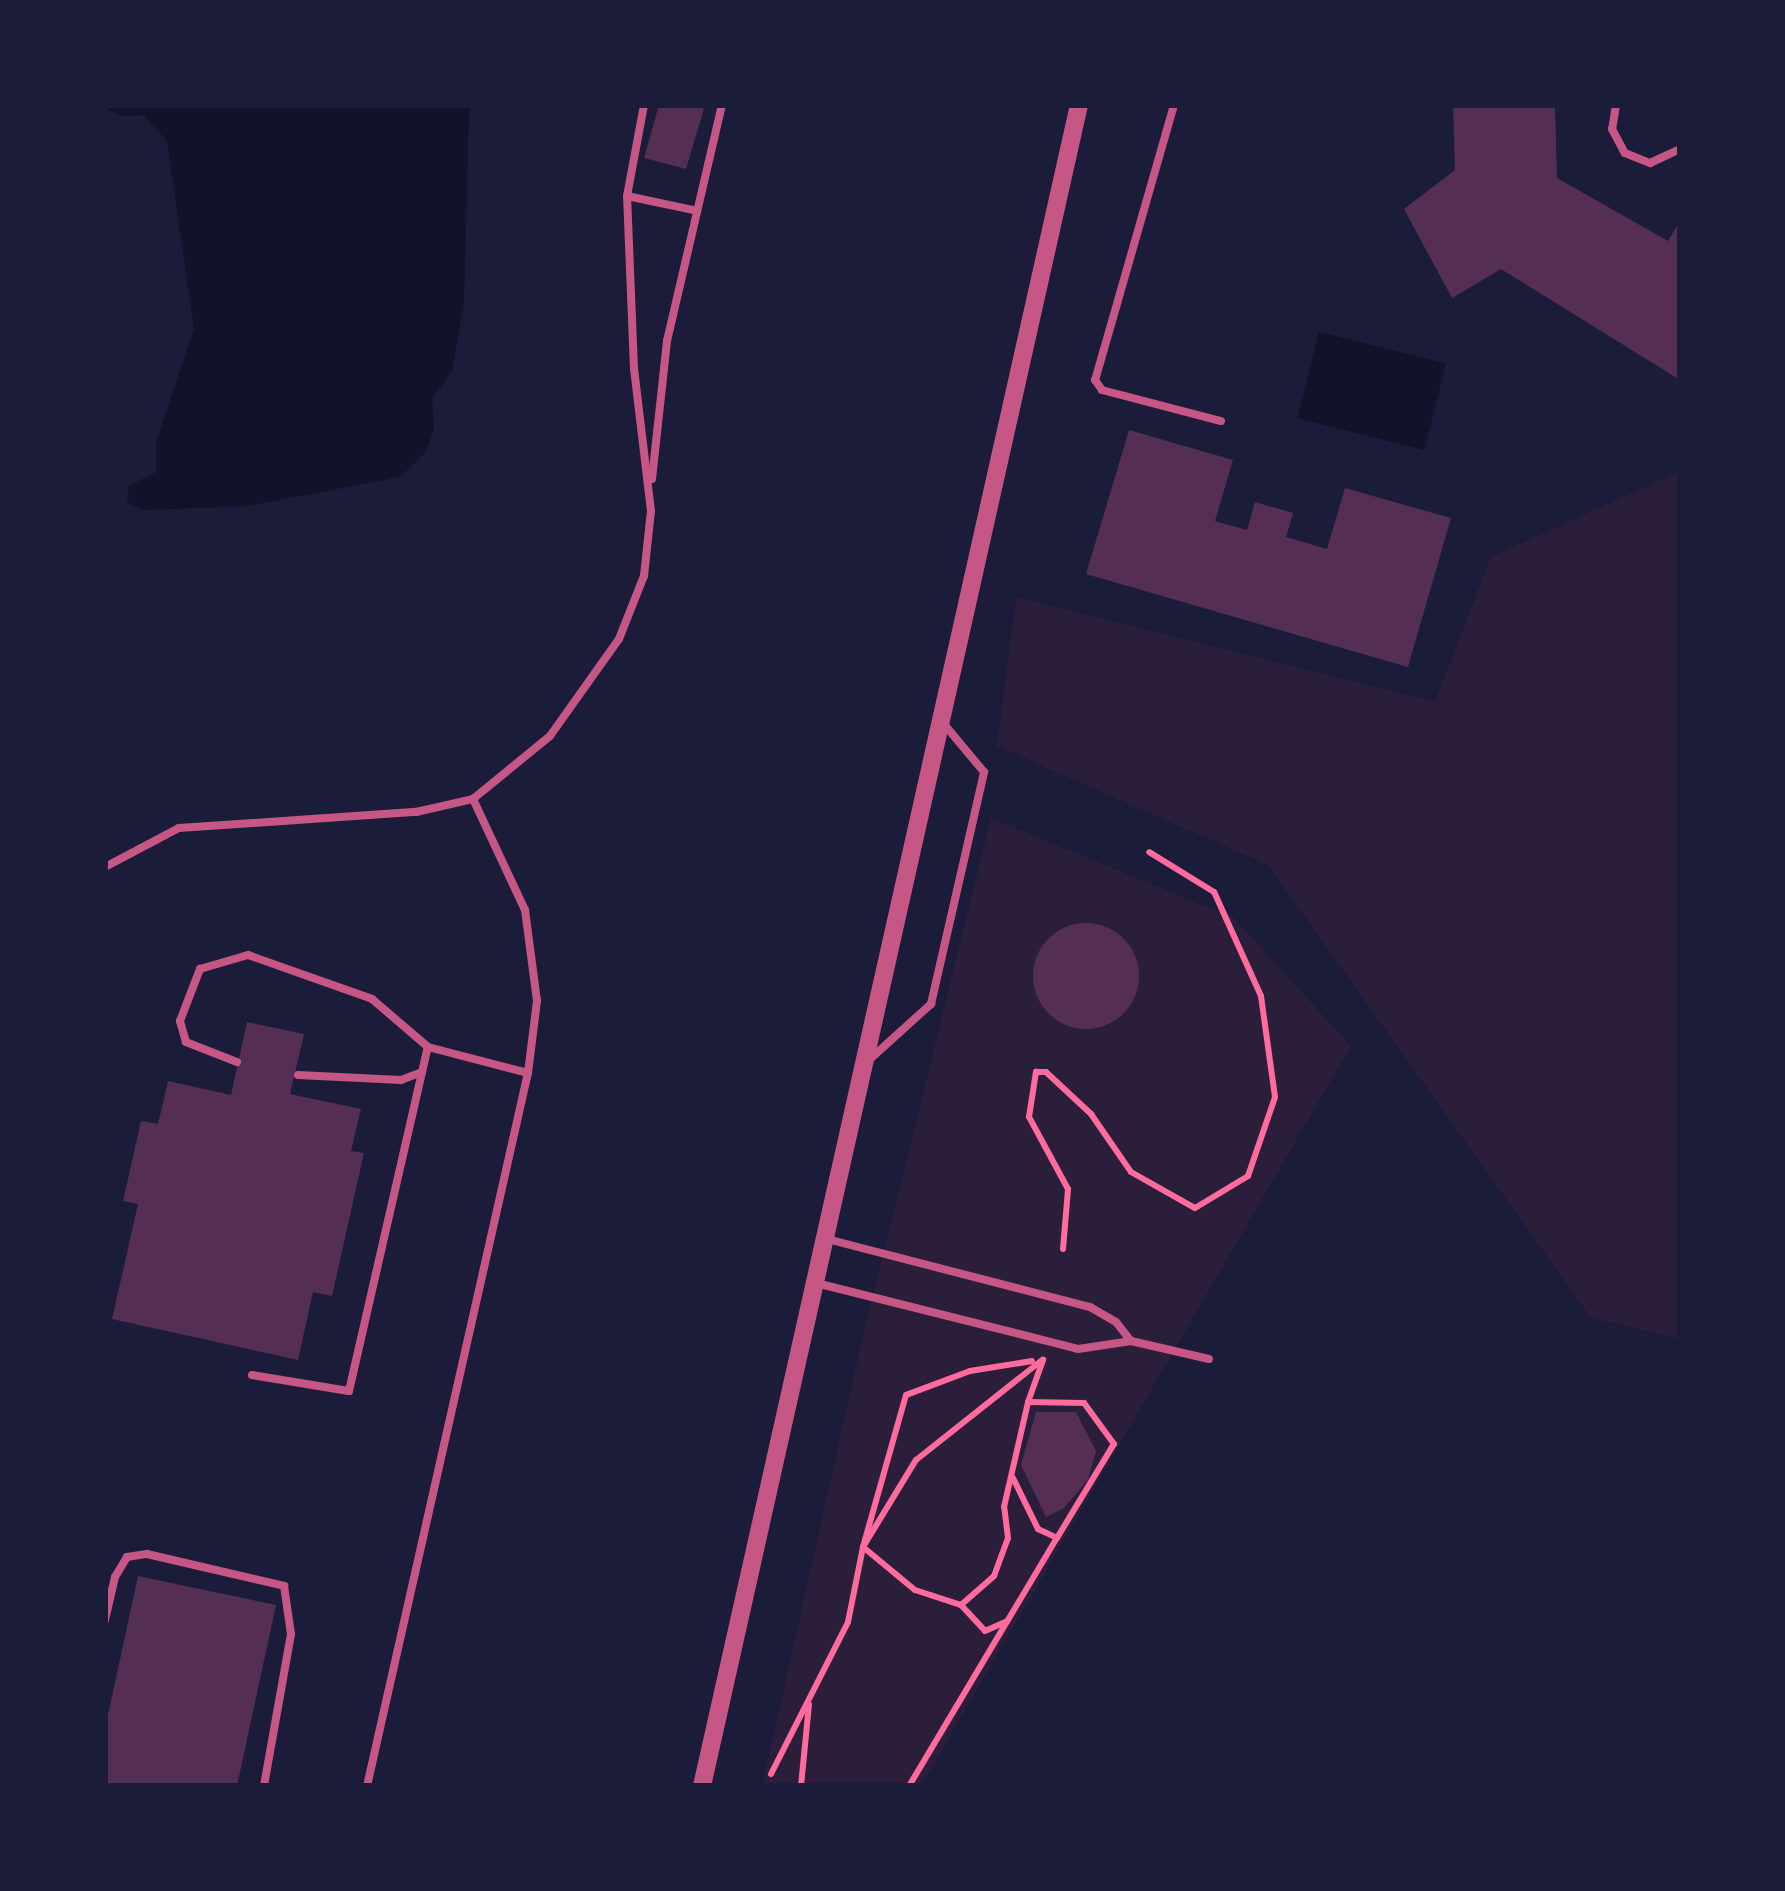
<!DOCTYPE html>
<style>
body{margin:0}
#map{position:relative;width:1785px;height:1891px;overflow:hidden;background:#1b1b3a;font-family:"Roboto Condensed",sans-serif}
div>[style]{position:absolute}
.green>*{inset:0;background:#2a1e3b}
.water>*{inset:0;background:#12122b;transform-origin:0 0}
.building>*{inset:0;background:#542f53}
.round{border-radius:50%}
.path>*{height:6px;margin:-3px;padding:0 3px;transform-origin:3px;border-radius:3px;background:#ff6b9d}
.service>*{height:8px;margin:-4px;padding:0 4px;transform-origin:4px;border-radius:4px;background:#c65784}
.tertiary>*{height:18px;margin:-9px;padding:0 9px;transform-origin:9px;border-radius:9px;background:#c65784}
span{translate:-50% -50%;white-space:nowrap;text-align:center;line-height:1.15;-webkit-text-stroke:10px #1b1b3a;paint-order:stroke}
.frame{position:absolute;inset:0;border:108px solid #1b1b3a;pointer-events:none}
</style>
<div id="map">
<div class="green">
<div style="clip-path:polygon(1680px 471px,1680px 1339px,1591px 1318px,1268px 865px,997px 746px,1016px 597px,1435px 702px,1491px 557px)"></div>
<div style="clip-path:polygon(991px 818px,1234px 918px,1351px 1046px,921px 1786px,762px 1786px,864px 1331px)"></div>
</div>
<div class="water">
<div style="clip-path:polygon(111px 105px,469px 105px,464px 302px,452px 371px,432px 399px,434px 430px,425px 453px,400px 477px,247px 506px,144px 510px,127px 502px,129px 486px,156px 472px,156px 442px,194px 328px,167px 141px,144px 115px,124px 116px,108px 110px)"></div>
<div style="left:1319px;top:332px;width:131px;height:89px;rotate:14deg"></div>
</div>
<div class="building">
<div style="clip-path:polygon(659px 105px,705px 105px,686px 169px,644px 158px)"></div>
<div style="clip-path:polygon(1453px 105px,1555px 105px,1557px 178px,1668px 241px,1680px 221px,1680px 380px,1501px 269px,1452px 298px,1404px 209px,1455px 170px)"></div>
<div style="clip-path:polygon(1129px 430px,1233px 460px,1215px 521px,1247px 530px,1255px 502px,1293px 513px,1286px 537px,1327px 549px,1345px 488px,1451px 518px,1408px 667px,1086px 574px)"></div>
<div class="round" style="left:1033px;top:923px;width:106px;height:106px"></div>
<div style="clip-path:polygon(247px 1022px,304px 1034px,290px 1094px,361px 1109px,351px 1151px,364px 1153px,332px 1296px,313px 1292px,298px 1360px,112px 1319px,138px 1204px,123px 1201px,141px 1121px,158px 1124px,168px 1081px,231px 1095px)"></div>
<div style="clip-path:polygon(1036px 1412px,1076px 1412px,1096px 1451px,1088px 1480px,1064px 1508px,1046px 1517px,1021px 1465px)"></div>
<div style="clip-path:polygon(138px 1576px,276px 1605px,237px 1786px,105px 1786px,105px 1729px)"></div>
</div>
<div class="path">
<div style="left:1063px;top:1249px;width:60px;rotate:-85.2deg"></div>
<div style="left:1068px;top:1189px;width:82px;rotate:-118.4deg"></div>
<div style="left:1029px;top:1117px;width:46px;rotate:-81.2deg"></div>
<div style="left:1036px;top:1072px;width:10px"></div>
<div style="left:1046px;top:1072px;width:62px;rotate:43deg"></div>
<div style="left:1091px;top:1114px;width:70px;rotate:55.4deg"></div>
<div style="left:1131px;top:1172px;width:73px;rotate:29.4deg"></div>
<div style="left:1195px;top:1208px;width:62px;rotate:-31.1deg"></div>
<div style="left:1248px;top:1176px;width:83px;rotate:-71.1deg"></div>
<div style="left:1275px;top:1097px;width:102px;rotate:-97.9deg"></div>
<div style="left:1261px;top:996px;width:114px;rotate:-114.3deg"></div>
<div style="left:1214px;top:892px;width:76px;rotate:-148.4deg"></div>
<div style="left:1032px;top:1361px;width:63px;rotate:170.8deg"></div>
<div style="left:970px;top:1371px;width:68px;rotate:159.4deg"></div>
<div style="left:906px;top:1395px;width:158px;rotate:105.8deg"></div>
<div style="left:863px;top:1547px;width:67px;rotate:39.6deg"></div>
<div style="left:915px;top:1590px;width:48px;rotate:18.1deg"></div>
<div style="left:961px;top:1605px;width:44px;rotate:-41.3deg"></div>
<div style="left:994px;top:1576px;width:40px;rotate:-69.8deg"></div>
<div style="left:1008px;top:1538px;width:31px;rotate:-97deg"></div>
<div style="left:1004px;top:1507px;width:108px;rotate:-77.1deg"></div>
<div style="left:1028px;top:1402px;width:45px;rotate:-70.3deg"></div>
<div style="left:1013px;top:1478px;width:57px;rotate:63.9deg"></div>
<div style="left:1038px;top:1529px;width:21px;rotate:25deg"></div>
<div style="left:1057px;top:1538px;width:110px;rotate:-58.8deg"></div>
<div style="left:1114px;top:1444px;width:51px;rotate:-126.2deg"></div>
<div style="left:1084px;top:1403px;width:56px;rotate:-179deg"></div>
<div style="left:961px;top:1605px;width:35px;rotate:47deg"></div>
<div style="left:985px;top:1631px;width:24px;rotate:-24deg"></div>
<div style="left:771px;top:1774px;width:170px;rotate:-63.1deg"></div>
<div style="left:848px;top:1622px;width:76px;rotate:-78.7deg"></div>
<div style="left:863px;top:1547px;width:102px;rotate:-58.7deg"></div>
<div style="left:916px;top:1460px;width:161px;rotate:-38.4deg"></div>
<div style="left:801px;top:1786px;width:82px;rotate:-84.4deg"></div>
<div style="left:909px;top:1786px;width:289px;rotate:-59.2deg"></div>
</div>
<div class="service">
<div style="left:1174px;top:105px;width:286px;rotate:106deg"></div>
<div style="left:1095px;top:380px;width:12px;rotate:55deg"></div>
<div style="left:1102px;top:390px;width:123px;rotate:14.6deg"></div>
<div style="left:1616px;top:105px;width:24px;rotate:99deg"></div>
<div style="left:1612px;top:129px;width:27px;rotate:62deg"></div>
<div style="left:1625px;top:153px;width:27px;rotate:22deg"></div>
<div style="left:1650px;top:163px;width:33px;rotate:-25deg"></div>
<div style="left:627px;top:196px;width:67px;rotate:12deg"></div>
<div style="left:652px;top:479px;width:139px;rotate:-83.8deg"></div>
<div style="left:667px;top:341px;width:242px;rotate:-76.9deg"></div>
<div style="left:105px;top:867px;width:84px;rotate:-27.8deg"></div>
<div style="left:179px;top:828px;width:238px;rotate:-3.9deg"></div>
<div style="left:416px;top:812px;width:58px;rotate:-12.8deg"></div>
<div style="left:473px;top:799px;width:99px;rotate:-39.3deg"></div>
<div style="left:550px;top:736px;width:119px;rotate:-54.6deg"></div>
<div style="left:619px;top:639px;width:68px;rotate:-68.4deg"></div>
<div style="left:644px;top:576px;width:65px;rotate:-83.9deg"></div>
<div style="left:651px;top:511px;width:143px;rotate:-96.8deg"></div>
<div style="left:634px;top:369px;width:173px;rotate:-92.3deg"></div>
<div style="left:627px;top:196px;width:93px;rotate:-79.4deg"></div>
<div style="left:869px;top:1060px;width:84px;rotate:-42.1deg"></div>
<div style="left:931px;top:1004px;width:238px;rotate:-77.1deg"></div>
<div style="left:984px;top:772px;width:64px;rotate:-129.9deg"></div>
<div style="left:237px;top:1062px;width:55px;rotate:-158.6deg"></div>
<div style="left:186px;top:1042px;width:22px;rotate:-106deg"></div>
<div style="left:180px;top:1021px;width:56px;rotate:-69deg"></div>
<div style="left:200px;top:969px;width:50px;rotate:-16.3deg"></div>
<div style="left:248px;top:955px;width:132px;rotate:19.5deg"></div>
<div style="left:372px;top:999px;width:74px;rotate:40.6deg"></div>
<div style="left:298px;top:1075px;width:103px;rotate:2.8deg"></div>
<div style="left:401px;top:1080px;width:22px;rotate:-21deg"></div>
<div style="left:827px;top:1239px;width:272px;rotate:14.5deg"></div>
<div style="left:1090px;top:1307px;width:30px;rotate:30deg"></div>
<div style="left:1116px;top:1322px;width:24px;rotate:52deg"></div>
<div style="left:816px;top:1283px;width:270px;rotate:14.1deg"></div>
<div style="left:1078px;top:1349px;width:54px;rotate:-8.6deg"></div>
<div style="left:1131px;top:1341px;width:80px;rotate:13deg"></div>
<div style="left:252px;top:1375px;width:98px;rotate:9.4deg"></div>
<div style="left:349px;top:1391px;width:353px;rotate:-77.1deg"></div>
<div style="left:428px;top:1047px;width:103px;rotate:14.6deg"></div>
<div style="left:105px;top:1620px;width:44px;rotate:-76.9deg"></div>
<div style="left:115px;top:1577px;width:23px;rotate:-59deg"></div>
<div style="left:127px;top:1557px;width:20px;rotate:-9deg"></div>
<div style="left:147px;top:1554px;width:141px;rotate:13.1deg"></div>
<div style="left:284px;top:1586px;width:49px;rotate:81.7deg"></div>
<div style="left:291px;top:1634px;width:154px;rotate:100.1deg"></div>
<div style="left:367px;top:1786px;width:731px;rotate:-77.28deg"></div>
<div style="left:528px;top:1073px;width:73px;rotate:-82.9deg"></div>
<div style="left:537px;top:1001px;width:92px;rotate:-97.5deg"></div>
<div style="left:525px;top:910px;width:123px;rotate:-115.1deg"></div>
</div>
<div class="tertiary">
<div style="left:702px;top:1786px;width:1723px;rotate:-77.36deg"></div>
</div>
<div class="frame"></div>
</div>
